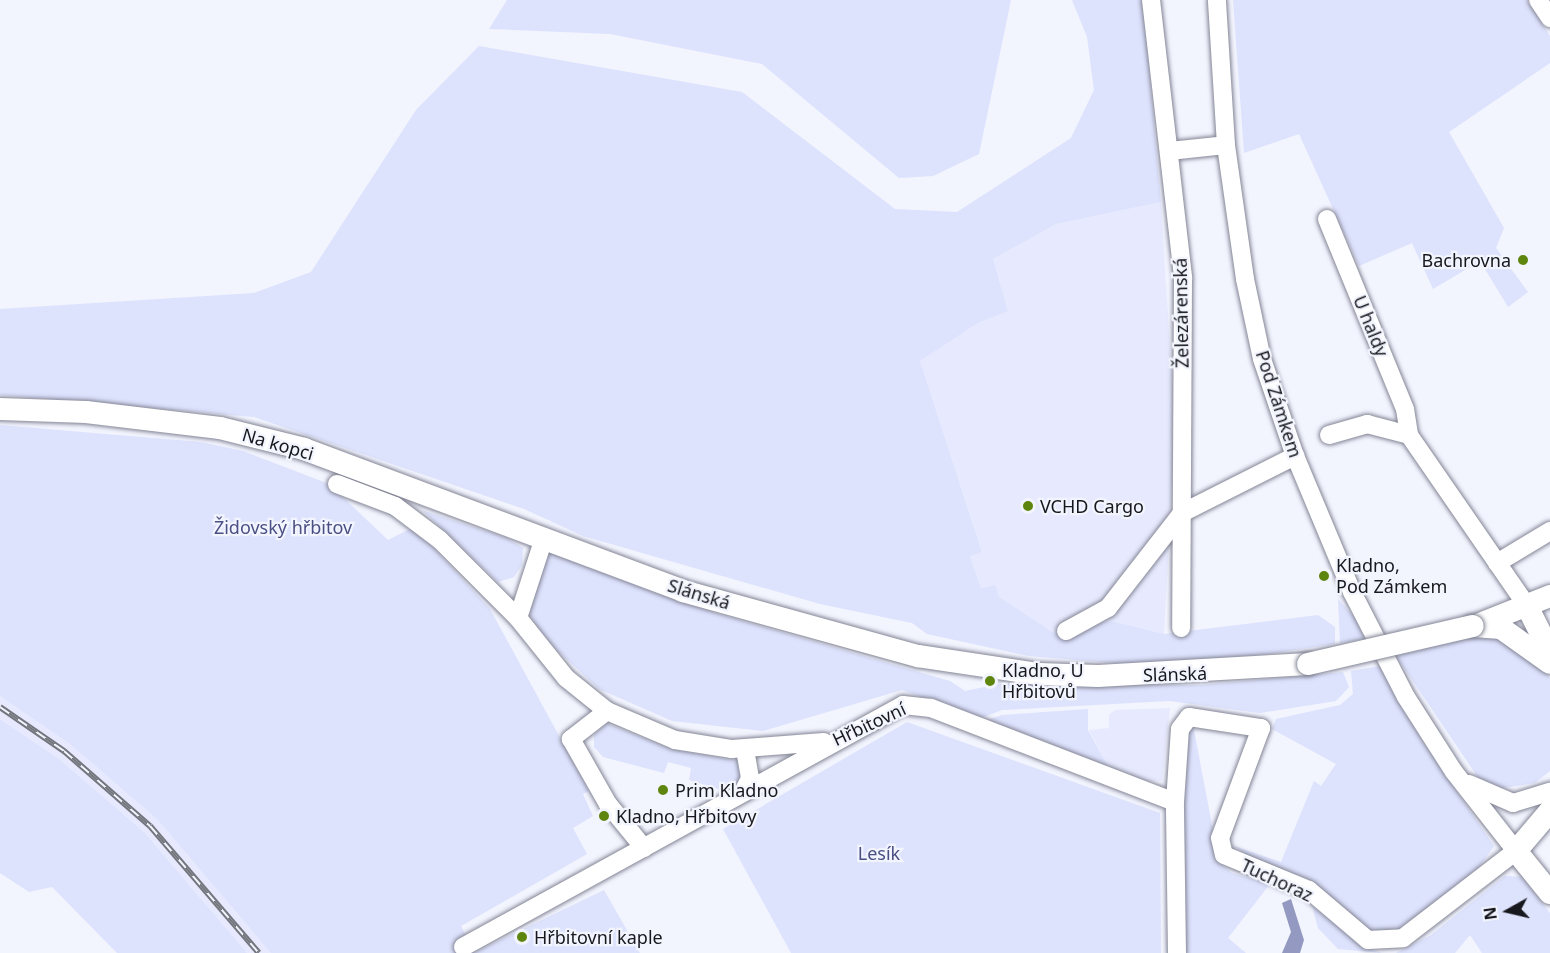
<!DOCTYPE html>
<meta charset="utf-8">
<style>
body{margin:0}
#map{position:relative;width:1550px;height:953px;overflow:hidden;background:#f2f4fe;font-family:"Noto Sans",sans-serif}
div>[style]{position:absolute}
.built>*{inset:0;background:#e7eafe}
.green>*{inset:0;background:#dde2fd}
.water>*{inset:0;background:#9399c0}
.roads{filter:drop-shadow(0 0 2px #838595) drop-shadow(0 0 2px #838595)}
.minor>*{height:18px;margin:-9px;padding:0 9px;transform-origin:9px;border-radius:9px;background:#fff}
.major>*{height:22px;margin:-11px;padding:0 11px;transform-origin:11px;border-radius:11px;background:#fff}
.rail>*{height:6px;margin-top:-3px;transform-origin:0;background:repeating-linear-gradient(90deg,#f2f4fe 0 11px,#74767d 0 22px);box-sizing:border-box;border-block:2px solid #74767d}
.bridges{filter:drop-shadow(0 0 2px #838595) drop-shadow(0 0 2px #838595)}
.major-bridge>*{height:22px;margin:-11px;padding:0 11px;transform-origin:11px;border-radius:11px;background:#fff}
.dots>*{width:16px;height:16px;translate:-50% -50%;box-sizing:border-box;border:3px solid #f2f4fe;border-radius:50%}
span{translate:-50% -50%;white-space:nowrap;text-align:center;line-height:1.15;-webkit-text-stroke:4.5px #f2f4fe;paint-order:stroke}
.poi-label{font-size:18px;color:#17181d}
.right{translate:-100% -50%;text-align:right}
.left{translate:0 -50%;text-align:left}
.street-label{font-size:18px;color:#17181d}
.park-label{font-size:18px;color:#4a4f84}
.north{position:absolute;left:1478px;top:881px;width:60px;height:60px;-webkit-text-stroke:4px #f2f4fe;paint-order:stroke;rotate:262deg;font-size:16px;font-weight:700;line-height:24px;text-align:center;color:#17181d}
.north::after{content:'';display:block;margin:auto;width:21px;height:27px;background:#17181d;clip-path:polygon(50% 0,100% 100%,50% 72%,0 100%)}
</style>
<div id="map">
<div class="built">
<div style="clip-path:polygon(1161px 202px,1175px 430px,1164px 634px,1111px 621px,1054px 633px,981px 590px,970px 556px,982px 551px,920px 361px,978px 323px,1008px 311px,993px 259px,1056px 224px)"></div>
<div style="clip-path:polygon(0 696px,70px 744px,157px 819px,271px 953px,247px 953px,144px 832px,59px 759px,0 719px)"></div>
<div style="clip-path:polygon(1170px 708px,1162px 781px,1142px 781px,1109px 768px,1089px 730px,1109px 728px,1109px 715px,1115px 710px)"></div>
</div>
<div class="green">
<div style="clip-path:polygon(507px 0,1011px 0,979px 154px,933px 176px,899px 178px,762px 64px,610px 34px,489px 29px)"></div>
<div style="clip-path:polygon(1072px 0,1143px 0,1161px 202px,1056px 224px,993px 259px,1008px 311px,978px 323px,920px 361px,982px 552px,970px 556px,981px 589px,995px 585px,999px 597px,1054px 633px,1111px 621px,1164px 634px,1318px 615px,1335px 627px,1335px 644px,1249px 657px,1124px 664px,1029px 656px,927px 634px,912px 623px,820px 604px,583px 536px,524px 509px,254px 417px,0 395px,0 309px,254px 293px,311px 272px,416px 110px,479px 46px,742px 92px,895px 209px,957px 212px,1071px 138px,1094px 90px,1087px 37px)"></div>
<div style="clip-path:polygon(1233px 0,1527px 0,1550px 36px,1550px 63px,1449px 132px,1504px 228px,1496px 248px,1528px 292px,1508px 307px,1480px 261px,1433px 289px,1412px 243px,1359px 266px,1299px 134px,1244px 153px)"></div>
<div style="clip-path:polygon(0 425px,200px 442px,243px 451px,329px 484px,388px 540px,414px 527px,490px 609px,589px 791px,583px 794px,593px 816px,573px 828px,587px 854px,461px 926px,475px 952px,604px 890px,640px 953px,271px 953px,157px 819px,70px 744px,0 696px)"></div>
<div style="clip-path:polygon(422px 510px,507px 538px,523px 548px,522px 565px,514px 577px,498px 582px)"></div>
<div style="clip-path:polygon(547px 553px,565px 554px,715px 613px,950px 681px,965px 691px,999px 684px,1200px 685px,1343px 672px,1349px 687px,1336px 701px,1260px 713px,1169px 701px,1002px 710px,979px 719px,902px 690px,763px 731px,672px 721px,599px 689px,547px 641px,527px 612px)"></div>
<div style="clip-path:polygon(1338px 599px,1355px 618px,1365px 639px,1340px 643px)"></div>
<div style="clip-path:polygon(1473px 636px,1501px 638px,1539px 663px,1550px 678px,1550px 771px,1535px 783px,1496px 789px,1479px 779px,1396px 656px)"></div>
<div style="clip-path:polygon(1380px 666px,1424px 744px,1494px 846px,1475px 873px,1401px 932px,1375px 935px,1232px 845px,1281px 862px,1314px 781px,1321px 786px,1336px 764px,1272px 729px,1276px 719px,1340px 705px,1353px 694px,1351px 671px)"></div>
<div style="clip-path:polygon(1088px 709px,1088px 730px,1109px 768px,984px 721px,1002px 715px)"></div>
<div style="clip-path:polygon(0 719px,59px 759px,144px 832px,247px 953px,117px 953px,52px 887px,29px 892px,0 873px)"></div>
<div style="clip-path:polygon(907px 722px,1160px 813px,1161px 953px,791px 953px,723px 829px)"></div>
<div style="clip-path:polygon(606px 723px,671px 749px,739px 761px,743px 763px,740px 782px,722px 790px,689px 780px,691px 768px,668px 762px,664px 773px,603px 757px,594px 747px,594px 735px)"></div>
<div style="clip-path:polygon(1193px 725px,1219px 862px,1232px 873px,1270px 884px,1228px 938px,1246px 953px,1185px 953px,1184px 821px,1187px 731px)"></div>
<div style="clip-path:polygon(1505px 876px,1522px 877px,1550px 913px,1550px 953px,1482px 953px,1470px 935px,1455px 953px,1396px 953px,1431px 935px)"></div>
<div style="clip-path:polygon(1312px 906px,1365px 947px,1382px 953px,1338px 949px,1318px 928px)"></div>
</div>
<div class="water">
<div style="clip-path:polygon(1291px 899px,1304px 940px,1300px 953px,1282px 953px,1291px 932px,1282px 903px)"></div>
</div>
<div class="roads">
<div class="minor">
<div style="left:1151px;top:0;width:280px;rotate:83.4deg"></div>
<div style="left:1183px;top:278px;width:350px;rotate:90.3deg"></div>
<div style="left:1538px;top:0;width:22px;rotate:56deg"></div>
<div style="left:1169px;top:151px;width:57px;rotate:-6deg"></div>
<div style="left:1327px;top:219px;width:205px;rotate:67.7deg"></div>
<div style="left:1405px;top:409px;width:26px;rotate:81deg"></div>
<div style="left:1329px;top:435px;width:40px;rotate:-16deg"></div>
<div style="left:1367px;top:424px;width:43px;rotate:14.7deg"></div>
<div style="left:1409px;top:435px;width:208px;rotate:55.4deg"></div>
<div style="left:337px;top:484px;width:62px;rotate:20.8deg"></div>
<div style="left:395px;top:506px;width:56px;rotate:37.1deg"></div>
<div style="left:440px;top:540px;width:110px;rotate:45deg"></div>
<div style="left:518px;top:618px;width:77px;rotate:51.3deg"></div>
<div style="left:566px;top:678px;width:53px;rotate:38.8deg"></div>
<div style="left:607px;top:711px;width:74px;rotate:23.1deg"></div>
<div style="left:675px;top:740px;width:58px;rotate:9deg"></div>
<div style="left:732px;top:749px;width:92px;rotate:-4.4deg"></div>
<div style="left:1497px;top:563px;width:62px;rotate:-31.1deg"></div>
<div style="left:518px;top:618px;width:84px;rotate:-72deg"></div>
<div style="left:1066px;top:631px;width:48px;rotate:-28.7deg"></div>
<div style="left:1108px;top:608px;width:120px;rotate:-52.1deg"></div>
<div style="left:1182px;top:513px;width:127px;rotate:-26.8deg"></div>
<div style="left:607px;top:711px;width:46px;rotate:142.1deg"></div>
<div style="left:571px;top:739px;width:75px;rotate:60.4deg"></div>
<div style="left:608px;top:804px;width:57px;rotate:50.7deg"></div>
<div style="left:1469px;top:784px;width:48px;rotate:23.4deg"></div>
<div style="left:1513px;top:803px;width:39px;rotate:-17deg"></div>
<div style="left:743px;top:792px;width:16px;rotate:-63deg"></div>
<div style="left:750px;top:778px;width:28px;rotate:-100deg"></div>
<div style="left:463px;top:947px;width:502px;rotate:-28.81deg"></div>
<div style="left:903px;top:705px;width:28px;rotate:6deg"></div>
<div style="left:931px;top:708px;width:261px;rotate:21.1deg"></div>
<div style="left:1177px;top:953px;width:151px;rotate:-90.8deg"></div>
<div style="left:1175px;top:802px;width:73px;rotate:-86.1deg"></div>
<div style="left:1180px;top:729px;width:15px;rotate:-53deg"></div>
<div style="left:1189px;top:717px;width:73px;rotate:8.7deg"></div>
<div style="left:1261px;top:728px;width:117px;rotate:110.4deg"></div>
<div style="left:1220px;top:838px;width:17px;rotate:77deg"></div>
<div style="left:1224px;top:855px;width:92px;rotate:22.4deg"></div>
<div style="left:1309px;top:890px;width:77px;rotate:40.3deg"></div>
<div style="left:1368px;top:940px;width:35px;rotate:-3deg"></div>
<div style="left:1403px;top:938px;width:143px;rotate:-37.6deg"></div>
<div style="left:1516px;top:851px;width:100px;rotate:-128.1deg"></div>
<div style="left:1454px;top:772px;width:89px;rotate:-122.6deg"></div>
<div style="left:1406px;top:697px;width:118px;rotate:-117.2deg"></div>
<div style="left:1352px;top:592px;width:147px;rotate:-112.7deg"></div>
<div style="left:1295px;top:456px;width:102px;rotate:-108.8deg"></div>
<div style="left:1262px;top:359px;width:82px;rotate:-102deg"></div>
<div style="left:1245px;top:279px;width:135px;rotate:-98.1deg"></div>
<div style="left:1226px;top:145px;width:145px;rotate:-93.6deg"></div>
</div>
<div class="major">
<div style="left:0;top:409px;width:86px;rotate:2deg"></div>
<div style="left:86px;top:412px;width:135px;rotate:6.8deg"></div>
<div style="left:220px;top:428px;width:87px;rotate:14deg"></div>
<div style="left:304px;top:449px;width:405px;rotate:20.5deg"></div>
<div style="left:683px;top:591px;width:244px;rotate:15.5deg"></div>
<div style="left:918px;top:656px;width:122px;rotate:8.5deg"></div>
<div style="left:1039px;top:674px;width:59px;rotate:1.9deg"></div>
<div style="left:1098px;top:676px;width:210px;rotate:-3.3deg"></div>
<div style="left:1527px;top:606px;width:51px;rotate:63.4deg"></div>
<div style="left:1480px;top:624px;width:75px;rotate:-21.8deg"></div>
<div style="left:1473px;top:626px;width:28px;rotate:4deg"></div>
<div style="left:1501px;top:628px;width:60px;rotate:35.5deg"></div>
<div style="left:1550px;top:811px;width:52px;rotate:130.4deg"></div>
<div style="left:1516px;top:851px;width:54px;rotate:51deg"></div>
</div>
</div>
<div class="rail">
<div style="left:0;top:707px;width:78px;rotate:34.5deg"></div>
<div style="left:64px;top:751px;width:114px;rotate:41.1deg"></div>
<div style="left:150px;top:826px;width:167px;rotate:49.4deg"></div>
</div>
<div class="bridges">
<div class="major-bridge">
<div style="left:1308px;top:664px;width:169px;rotate:-13deg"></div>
</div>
</div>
<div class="dots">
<div style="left:1523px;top:260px;background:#5e860e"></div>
<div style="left:1028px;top:506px;background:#5e860e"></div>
<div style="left:1324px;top:576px;background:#5e860e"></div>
<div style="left:990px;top:681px;background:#5e860e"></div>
<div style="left:663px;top:790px;background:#5e860e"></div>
<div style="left:604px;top:816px;background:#5e860e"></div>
<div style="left:522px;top:937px;background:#5e860e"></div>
</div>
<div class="poi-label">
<span class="right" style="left:1511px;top:260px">Bachrovna</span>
<span class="left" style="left:1040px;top:506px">VCHD Cargo</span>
<span class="left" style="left:1336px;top:576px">Kladno,<br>Pod Zámkem</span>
<span class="left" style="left:1002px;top:681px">Kladno, U<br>Hřbitovů</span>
<span class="left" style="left:675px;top:790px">Prim Kladno</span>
<span class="left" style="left:616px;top:816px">Kladno, Hřbitovy</span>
<span class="left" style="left:534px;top:937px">Hřbitovní kaple</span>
</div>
<div class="street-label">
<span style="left:1181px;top:313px;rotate:-91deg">Železárenská</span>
<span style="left:1371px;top:326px;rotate:68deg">U haldy</span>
<span style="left:1279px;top:404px;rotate:72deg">Pod Zámkem</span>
<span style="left:278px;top:444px;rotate:16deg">Na kopci</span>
<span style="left:699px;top:594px;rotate:17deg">Slánská</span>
<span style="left:1175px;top:674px;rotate:-2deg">Slánská</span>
<span style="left:869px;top:724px;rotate:-25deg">Hřbitovní</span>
<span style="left:1277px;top:880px;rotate:25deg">Tuchoraz</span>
</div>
<div class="park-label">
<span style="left:283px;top:527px">Židovský hřbitov</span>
<span style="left:879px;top:853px">Lesík</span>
</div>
<div class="north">N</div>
</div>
